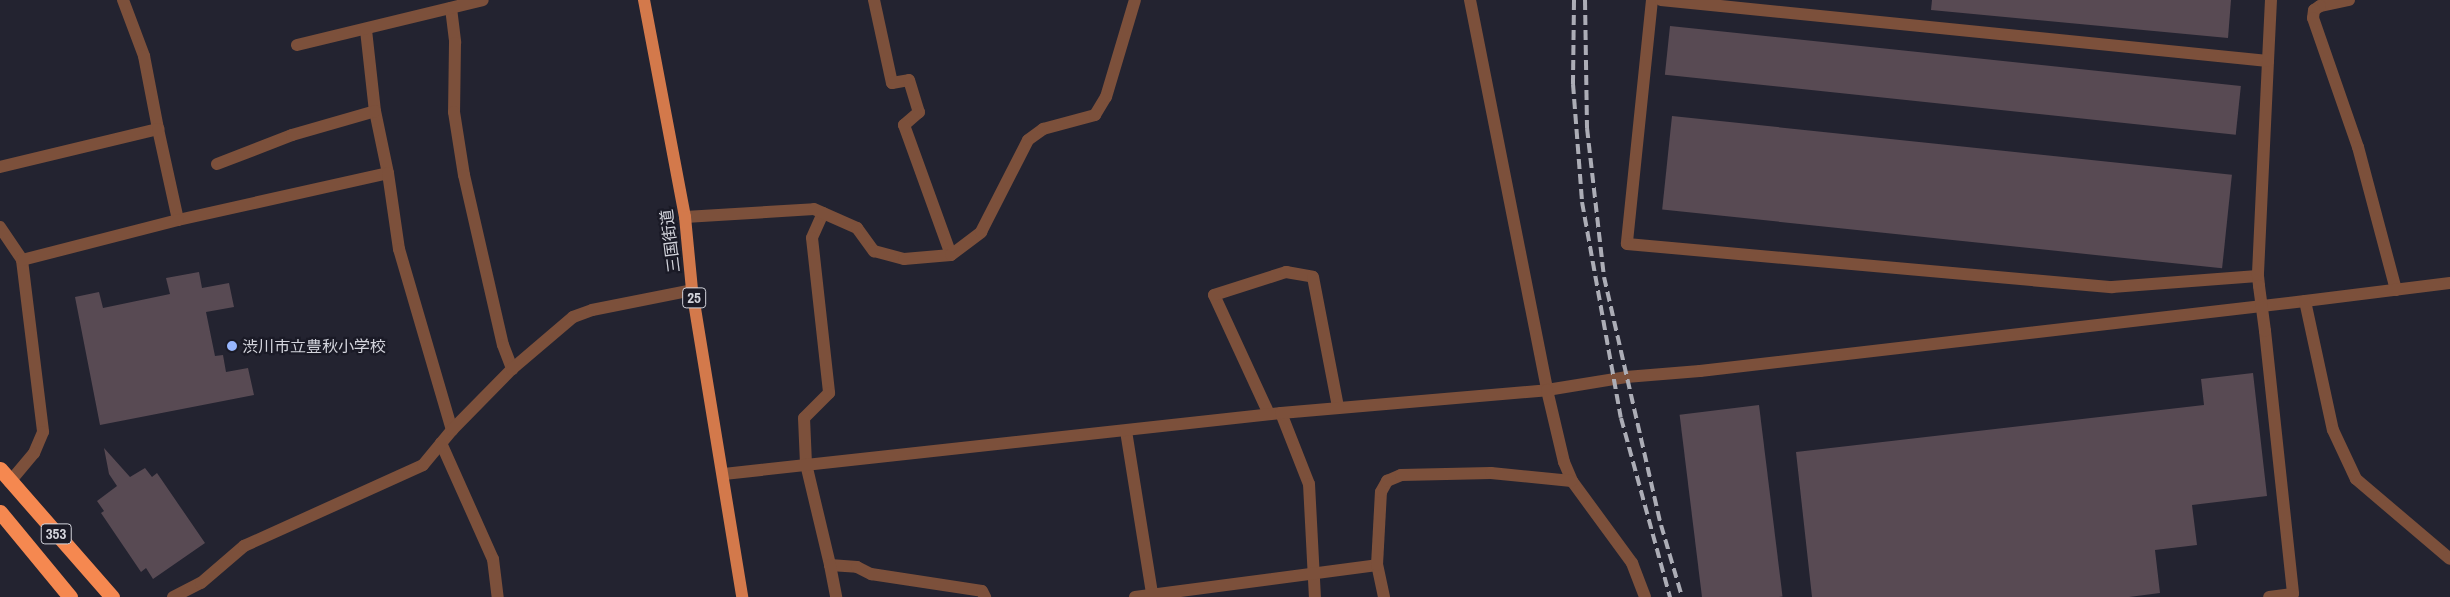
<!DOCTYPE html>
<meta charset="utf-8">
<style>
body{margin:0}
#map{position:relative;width:2450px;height:597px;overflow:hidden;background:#232330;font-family:"Archivo Narrow","Noto Sans JP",sans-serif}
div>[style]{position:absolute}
.building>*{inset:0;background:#584a53;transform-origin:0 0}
.minor>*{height:12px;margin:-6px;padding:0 6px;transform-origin:6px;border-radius:6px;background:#7c503b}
.major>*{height:12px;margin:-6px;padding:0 6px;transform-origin:6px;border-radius:6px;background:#d3794b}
.highway>*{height:15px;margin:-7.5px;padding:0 7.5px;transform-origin:7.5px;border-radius:7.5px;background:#f58850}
.rail>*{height:4px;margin-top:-2px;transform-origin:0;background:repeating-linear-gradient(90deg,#acadb6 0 10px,transparent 0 15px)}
.minor-bridge>*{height:12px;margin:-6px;padding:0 6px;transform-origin:6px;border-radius:6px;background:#7c503b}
.dots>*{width:14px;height:14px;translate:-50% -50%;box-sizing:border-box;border:2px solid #1a1a26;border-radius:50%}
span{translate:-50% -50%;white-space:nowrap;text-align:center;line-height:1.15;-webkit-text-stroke:4.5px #1a1a26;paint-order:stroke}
.shield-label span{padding:1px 4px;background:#1a1a26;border:1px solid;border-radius:4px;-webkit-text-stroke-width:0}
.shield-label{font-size:15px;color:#d3d4dc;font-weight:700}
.street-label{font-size:16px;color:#d3d4dc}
.poi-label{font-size:16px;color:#d3d4dc}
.left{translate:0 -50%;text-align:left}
</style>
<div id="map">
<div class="building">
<div style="clip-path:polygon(1932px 0,2231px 0,2228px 38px,1931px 10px)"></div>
<div style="left:1670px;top:26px;width:574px;height:49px;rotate:6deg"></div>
<div style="left:1672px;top:116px;width:563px;height:94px;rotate:6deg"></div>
<div style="clip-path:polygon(199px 272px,202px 288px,229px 283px,234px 307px,206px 312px,215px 356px,223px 355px,226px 372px,248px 368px,254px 395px,100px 425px,75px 297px,99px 292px,103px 308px,170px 294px,166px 278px)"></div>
<div style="clip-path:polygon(2253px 373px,2267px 496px,2192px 505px,2197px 545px,2155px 550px,2160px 593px,2129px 597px,1812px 597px,1796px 452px,2204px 405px,2201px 379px)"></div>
<div style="left:1759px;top:405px;width:193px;height:80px;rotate:83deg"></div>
<div style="clip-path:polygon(104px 448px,130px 477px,145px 468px,152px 477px,157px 473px,205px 543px,153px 579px,146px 568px,141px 572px,101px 513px,104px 511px,97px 501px,117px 486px,109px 474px)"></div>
</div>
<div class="minor">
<div style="left:123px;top:0;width:60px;rotate:69.4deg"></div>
<div style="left:144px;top:56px;width:74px;rotate:79.1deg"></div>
<div style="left:874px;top:0;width:85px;rotate:77.8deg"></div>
<div style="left:892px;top:83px;width:17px;rotate:-10deg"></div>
<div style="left:909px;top:80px;width:34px;rotate:73deg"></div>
<div style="left:919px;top:112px;width:20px;rotate:139deg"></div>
<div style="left:904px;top:125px;width:138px;rotate:70.1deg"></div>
<div style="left:1470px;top:0;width:398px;rotate:78.8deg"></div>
<div style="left:1547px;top:390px;width:80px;rotate:-9.3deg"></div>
<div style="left:1626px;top:377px;width:74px;rotate:-4.6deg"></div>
<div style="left:1700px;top:371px;width:609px;rotate:-6.6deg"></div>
<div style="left:1652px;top:0;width:245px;rotate:95.9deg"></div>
<div style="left:1627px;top:244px;width:487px;rotate:5.1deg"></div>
<div style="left:2112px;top:287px;width:146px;rotate:-4.3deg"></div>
<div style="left:2258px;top:276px;width:10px;rotate:84deg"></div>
<div style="left:1661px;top:0;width:610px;rotate:5.74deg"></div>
<div style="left:2268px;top:61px;width:215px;rotate:92.7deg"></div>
<div style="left:2349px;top:0;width:30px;rotate:168deg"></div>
<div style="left:2320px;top:6px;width:7px;rotate:146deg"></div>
<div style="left:2314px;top:10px;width:8px;rotate:97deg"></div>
<div style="left:2313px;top:18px;width:137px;rotate:70.8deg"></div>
<div style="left:2358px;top:147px;width:148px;rotate:75.1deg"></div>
<div style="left:451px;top:8px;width:35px;rotate:83deg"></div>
<div style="left:455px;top:43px;width:69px;rotate:90.8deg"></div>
<div style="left:454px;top:112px;width:64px;rotate:81deg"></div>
<div style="left:464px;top:175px;width:174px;rotate:77.1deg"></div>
<div style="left:503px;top:345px;width:26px;rotate:69deg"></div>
<div style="left:366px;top:30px;width:81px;rotate:83.7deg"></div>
<div style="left:375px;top:111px;width:63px;rotate:78.2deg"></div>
<div style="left:297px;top:45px;width:191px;rotate:-13.6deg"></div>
<div style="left:2268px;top:61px;width:61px;rotate:-87.2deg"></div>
<div style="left:217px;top:164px;width:80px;rotate:-21.1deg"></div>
<div style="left:292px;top:135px;width:86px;rotate:-16.1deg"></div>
<div style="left:0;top:167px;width:163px;rotate:-13.5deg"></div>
<div style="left:158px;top:129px;width:93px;rotate:77.6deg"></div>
<div style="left:178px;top:220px;width:215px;rotate:-12.6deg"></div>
<div style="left:388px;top:173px;width:77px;rotate:81.8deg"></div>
<div style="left:399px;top:249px;width:189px;rotate:73.7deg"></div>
<div style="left:823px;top:213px;width:27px;rotate:114deg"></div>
<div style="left:812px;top:238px;width:156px;rotate:83.7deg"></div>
<div style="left:829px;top:393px;width:35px;rotate:135deg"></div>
<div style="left:804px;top:418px;width:46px;rotate:87.5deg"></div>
<div style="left:806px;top:464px;width:104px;rotate:76.6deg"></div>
<div style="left:830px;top:565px;width:27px;rotate:4deg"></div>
<div style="left:857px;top:567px;width:16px;rotate:27deg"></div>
<div style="left:871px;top:574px;width:112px;rotate:8.7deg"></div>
<div style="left:982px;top:591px;width:7px;rotate:63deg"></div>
<div style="left:685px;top:217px;width:129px;rotate:-3.5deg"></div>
<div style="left:814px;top:209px;width:47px;rotate:23.8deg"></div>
<div style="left:857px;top:228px;width:29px;rotate:54deg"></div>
<div style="left:874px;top:251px;width:31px;rotate:15deg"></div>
<div style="left:904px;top:259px;width:47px;rotate:-4.9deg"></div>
<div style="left:951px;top:255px;width:38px;rotate:-37deg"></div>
<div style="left:981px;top:232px;width:103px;rotate:-62.9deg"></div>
<div style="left:1028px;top:140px;width:19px;rotate:-36deg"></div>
<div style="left:1043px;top:129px;width:54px;rotate:-15.1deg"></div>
<div style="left:1095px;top:115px;width:21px;rotate:-59deg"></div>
<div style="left:1106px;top:97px;width:101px;rotate:-73.4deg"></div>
<div style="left:0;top:227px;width:40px;rotate:56deg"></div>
<div style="left:22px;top:260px;width:173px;rotate:83deg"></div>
<div style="left:43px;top:432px;width:23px;rotate:113deg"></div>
<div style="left:34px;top:453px;width:38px;rotate:130deg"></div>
<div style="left:22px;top:260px;width:161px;rotate:-14.4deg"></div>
<div style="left:2450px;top:283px;width:146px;rotate:172.9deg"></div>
<div style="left:2305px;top:301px;width:132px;rotate:77.8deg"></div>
<div style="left:2333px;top:430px;width:54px;rotate:64.9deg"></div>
<div style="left:2356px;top:479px;width:123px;rotate:40.4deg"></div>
<div style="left:2265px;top:331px;width:264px;rotate:83.9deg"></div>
<div style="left:2293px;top:594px;width:24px;rotate:173deg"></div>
<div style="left:1281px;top:413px;width:76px;rotate:68.5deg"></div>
<div style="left:1309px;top:484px;width:113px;rotate:87deg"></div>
<div style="left:1269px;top:414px;width:131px;rotate:-114.8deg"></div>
<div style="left:1214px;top:295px;width:76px;rotate:-17.7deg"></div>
<div style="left:1286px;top:272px;width:27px;rotate:10deg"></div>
<div style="left:1313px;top:277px;width:132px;rotate:79.1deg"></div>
<div style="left:1126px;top:431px;width:165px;rotate:80.9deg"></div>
<div style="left:441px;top:443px;width:127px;rotate:65.9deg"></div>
<div style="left:493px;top:559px;width:38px;rotate:83deg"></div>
<div style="left:724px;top:474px;width:560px;rotate:-6.25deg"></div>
<div style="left:1281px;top:413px;width:267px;rotate:-4.9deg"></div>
<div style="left:1547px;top:390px;width:74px;rotate:76.7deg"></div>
<div style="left:1564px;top:462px;width:21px;rotate:67deg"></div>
<div style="left:1572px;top:481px;width:102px;rotate:53.8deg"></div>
<div style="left:1632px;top:563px;width:36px;rotate:69deg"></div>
<div style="left:830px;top:565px;width:33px;rotate:79deg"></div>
<div style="left:173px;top:597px;width:31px;rotate:-27deg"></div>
<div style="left:201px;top:583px;width:57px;rotate:-40.7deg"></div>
<div style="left:244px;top:546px;width:196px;rotate:-24.3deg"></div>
<div style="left:423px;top:465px;width:45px;rotate:-50.4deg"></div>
<div style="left:452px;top:430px;width:86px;rotate:-45.5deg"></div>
<div style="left:512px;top:369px;width:80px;rotate:-40.4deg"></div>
<div style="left:573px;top:317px;width:20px;rotate:-20deg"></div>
<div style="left:592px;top:310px;width:102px;rotate:-11.3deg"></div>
<div style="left:1135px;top:597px;width:244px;rotate:-7.5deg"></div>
<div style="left:1384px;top:597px;width:33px;rotate:-102deg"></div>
<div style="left:1377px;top:565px;width:73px;rotate:-86.9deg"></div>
<div style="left:1381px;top:492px;width:13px;rotate:-61deg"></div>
<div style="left:1387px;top:481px;width:15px;rotate:-23deg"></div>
<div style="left:1401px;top:475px;width:90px;rotate:-1.3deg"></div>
<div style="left:1491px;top:473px;width:81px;rotate:5.6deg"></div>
</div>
<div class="major">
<div style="left:644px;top:0;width:221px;rotate:79.3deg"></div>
<div style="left:685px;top:217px;width:73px;rotate:84.5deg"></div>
<div style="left:692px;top:290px;width:311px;rotate:80.7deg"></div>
</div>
<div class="highway">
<div style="left:0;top:469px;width:170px;rotate:48.8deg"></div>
<div style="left:0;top:512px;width:110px;rotate:50.5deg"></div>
</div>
<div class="rail">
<div style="left:1574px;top:0;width:84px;rotate:90.7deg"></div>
<div style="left:1573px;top:84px;width:118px;rotate:85.6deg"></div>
<div style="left:1582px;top:202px;width:219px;rotate:79.8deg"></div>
<div style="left:1621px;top:418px;width:186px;rotate:74.7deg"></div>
<div style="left:1585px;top:0;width:128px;rotate:89.1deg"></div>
<div style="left:1587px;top:128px;width:150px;rotate:83.5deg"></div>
<div style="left:1604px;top:277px;width:254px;rotate:77.1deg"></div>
<div style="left:1661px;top:525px;width:75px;rotate:73.7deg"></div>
</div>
<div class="minor-bridge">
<div style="left:2259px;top:286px;width:45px;rotate:82.4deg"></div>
</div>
<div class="dots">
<div style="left:232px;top:346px;background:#97b6fd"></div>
</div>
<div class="shield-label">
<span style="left:694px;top:298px">25</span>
<span style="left:56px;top:534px">353</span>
</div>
<div class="street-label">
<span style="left:670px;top:241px;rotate:-97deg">三国街道</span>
</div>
<div class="poi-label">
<span class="left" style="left:242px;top:346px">渋川市立豊秋小学校</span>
</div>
</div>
